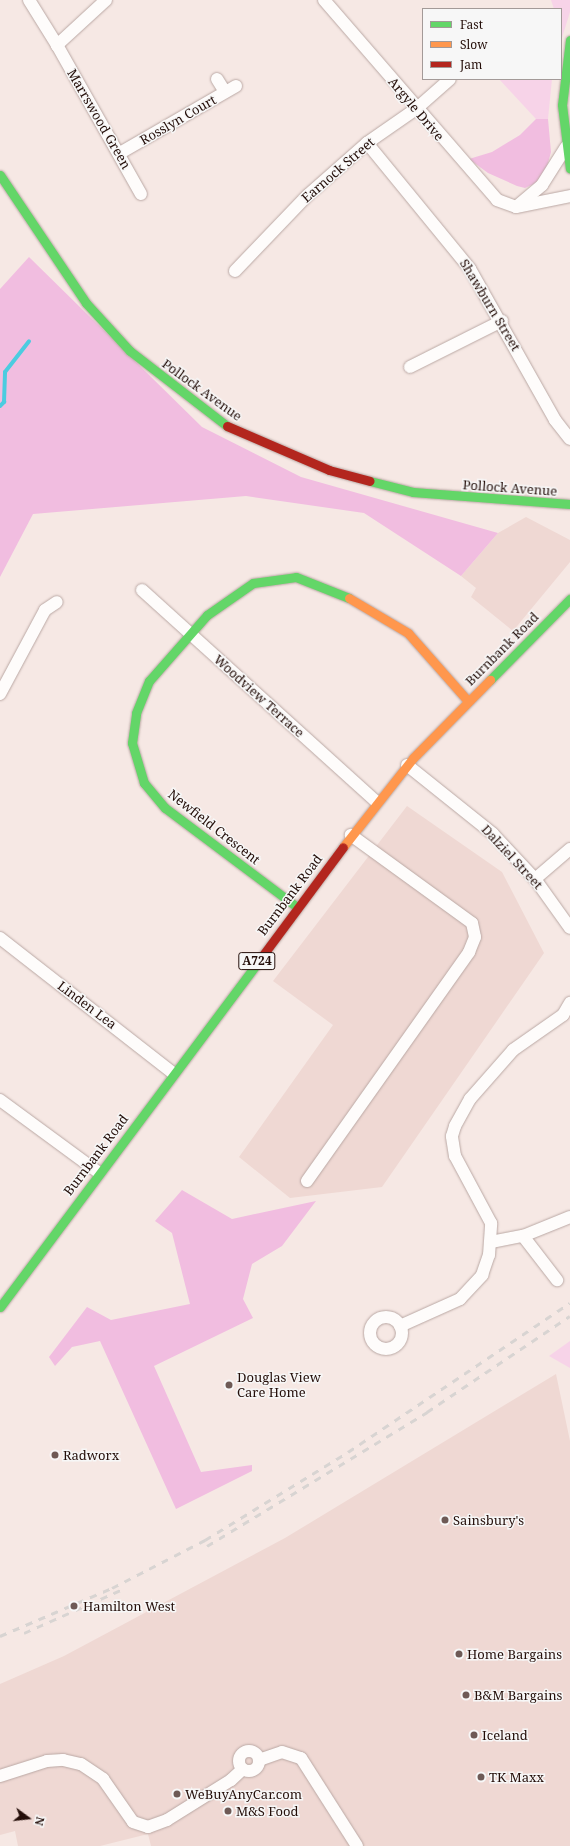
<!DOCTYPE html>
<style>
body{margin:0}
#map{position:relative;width:570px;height:1846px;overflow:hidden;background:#f6e8e4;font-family:"Noto Serif",serif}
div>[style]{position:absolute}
.built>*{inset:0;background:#efd8d3}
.green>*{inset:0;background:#f7d3e8}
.forest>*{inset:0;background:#f1bde0}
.stream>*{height:4px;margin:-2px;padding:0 2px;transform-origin:2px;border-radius:2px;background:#4ccce0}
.roads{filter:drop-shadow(0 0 1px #baa8a4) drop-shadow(0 0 1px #baa8a4)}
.street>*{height:12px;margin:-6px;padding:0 6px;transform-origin:6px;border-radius:6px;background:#fefcfb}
.street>.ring{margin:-6px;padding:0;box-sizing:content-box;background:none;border:12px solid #fefcfb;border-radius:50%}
.fast>*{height:9px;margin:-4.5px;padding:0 4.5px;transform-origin:4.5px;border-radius:4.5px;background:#63d668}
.slow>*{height:9px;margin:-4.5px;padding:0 4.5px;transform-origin:4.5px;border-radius:4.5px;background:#ff974d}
.jam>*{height:9px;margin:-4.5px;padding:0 4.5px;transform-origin:4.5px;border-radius:4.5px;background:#b3261e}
.rail>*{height:3px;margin-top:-1.5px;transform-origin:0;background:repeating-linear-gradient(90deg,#d8d4d2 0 7px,transparent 0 14px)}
.dots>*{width:11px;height:11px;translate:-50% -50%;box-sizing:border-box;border:2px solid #f7f7f7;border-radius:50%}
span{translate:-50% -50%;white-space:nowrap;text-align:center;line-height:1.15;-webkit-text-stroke:3px #f7f7f7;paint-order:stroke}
.shield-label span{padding:1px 3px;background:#f7f7f7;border:1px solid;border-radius:3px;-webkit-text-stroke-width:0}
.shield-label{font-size:12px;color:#240e09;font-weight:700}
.street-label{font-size:13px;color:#240e09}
.poi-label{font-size:13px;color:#240e09}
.left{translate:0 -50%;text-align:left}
.legend{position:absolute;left:422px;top:8px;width:140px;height:72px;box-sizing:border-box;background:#f7f7f7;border:1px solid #a39a98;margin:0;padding:5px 7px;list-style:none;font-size:12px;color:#240e09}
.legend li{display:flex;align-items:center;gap:8px;height:20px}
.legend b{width:20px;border:1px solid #a39a98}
.north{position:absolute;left:8px;top:1798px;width:40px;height:40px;-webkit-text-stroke:3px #f7f7f7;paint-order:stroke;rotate:105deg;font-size:11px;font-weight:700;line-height:16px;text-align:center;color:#240e09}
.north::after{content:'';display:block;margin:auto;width:14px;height:18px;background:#240e09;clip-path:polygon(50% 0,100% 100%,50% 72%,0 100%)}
</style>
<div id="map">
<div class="built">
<div style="clip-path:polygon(526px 517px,570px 540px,570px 562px,513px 631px,471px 597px,476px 588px,461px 576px,498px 533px)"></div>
<div style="clip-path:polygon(407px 806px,502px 872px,544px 953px,382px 1187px,290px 1198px,239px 1157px,333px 1025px,273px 981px)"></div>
<div style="clip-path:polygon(556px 1374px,570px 1441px,570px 1846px,151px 1846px,148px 1834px,100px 1846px,18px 1846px,15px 1831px,0 1835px,0 1684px,64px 1656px,285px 1538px)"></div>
</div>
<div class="green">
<div style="clip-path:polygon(551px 0,570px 0,570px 12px,561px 41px,561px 9px,554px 9px)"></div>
<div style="clip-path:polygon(499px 79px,552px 79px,548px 119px,536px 119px)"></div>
<div style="clip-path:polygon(570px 1341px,570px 1368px,549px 1356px)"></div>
</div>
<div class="forest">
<div style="clip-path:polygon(536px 119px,548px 119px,551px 152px,546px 170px,536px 183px,525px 188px,517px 186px,488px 173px,469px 159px,492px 152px,520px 135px)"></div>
<div style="clip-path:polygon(29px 257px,202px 427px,301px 477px,498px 533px,461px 576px,364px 513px,246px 496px,33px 514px,0 577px,0 289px)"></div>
<div style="clip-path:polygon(182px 1190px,232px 1219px,316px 1201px,282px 1246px,252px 1264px,243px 1299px,253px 1318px,154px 1366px,201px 1472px,252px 1465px,252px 1471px,176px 1509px,100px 1341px,72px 1347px,55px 1366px,49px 1357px,87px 1307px,111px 1320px,190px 1304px,172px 1233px,155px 1221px)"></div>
</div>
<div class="stream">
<div style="left:0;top:406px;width:6px;rotate:-45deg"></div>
<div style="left:4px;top:402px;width:30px;rotate:-88deg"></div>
<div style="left:5px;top:372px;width:39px;rotate:-52deg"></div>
</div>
<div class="roads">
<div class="street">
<div style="left:29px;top:0;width:53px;rotate:58.1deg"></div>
<div style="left:106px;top:0;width:67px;rotate:137.4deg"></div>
<div style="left:57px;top:45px;width:171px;rotate:60.6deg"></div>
<div style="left:324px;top:0;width:264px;rotate:49.1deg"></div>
<div style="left:497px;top:200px;width:20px;rotate:20deg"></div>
<div style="left:516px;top:207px;width:55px;rotate:-11.5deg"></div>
<div style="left:217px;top:79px;width:15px;rotate:58deg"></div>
<div style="left:367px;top:143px;width:163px;rotate:50.7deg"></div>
<div style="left:470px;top:269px;width:173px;rotate:60.6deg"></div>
<div style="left:555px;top:420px;width:24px;rotate:52deg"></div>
<div style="left:120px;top:153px;width:134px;rotate:-30deg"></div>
<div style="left:516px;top:207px;width:34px;rotate:-40deg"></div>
<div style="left:542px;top:185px;width:45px;rotate:-57.7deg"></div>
<div style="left:235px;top:271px;width:105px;rotate:-46.2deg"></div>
<div style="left:308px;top:195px;width:79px;rotate:-41.4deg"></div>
<div style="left:367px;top:143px;width:60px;rotate:-34.8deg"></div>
<div style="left:416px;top:109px;width:45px;rotate:-41.4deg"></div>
<div style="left:410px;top:367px;width:103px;rotate:-26.6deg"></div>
<div style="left:142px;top:590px;width:316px;rotate:42.1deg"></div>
<div style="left:0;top:694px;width:95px;rotate:-61.8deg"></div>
<div style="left:45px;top:610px;width:14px;rotate:-34deg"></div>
<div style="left:407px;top:765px;width:110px;rotate:38.7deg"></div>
<div style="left:493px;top:834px;width:62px;rotate:47deg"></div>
<div style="left:535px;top:879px;width:60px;rotate:54.5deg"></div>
<div style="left:535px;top:879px;width:46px;rotate:-40.6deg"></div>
<div style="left:0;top:938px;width:219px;rotate:38deg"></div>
<div style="left:0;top:1100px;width:122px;rotate:36.3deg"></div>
<div style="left:307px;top:1181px;width:281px;rotate:-54.7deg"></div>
<div style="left:469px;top:952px;width:16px;rotate:-68deg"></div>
<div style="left:475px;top:937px;width:14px;rotate:-102deg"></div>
<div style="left:472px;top:923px;width:150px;rotate:-144deg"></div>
<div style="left:523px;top:1236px;width:56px;rotate:52.3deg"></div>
<div style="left:491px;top:1242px;width:33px;rotate:-11deg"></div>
<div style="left:523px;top:1236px;width:51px;rotate:-22deg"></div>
<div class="ring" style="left:370px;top:1317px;width:20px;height:20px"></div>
<div style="left:400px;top:1326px;width:66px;rotate:-24.2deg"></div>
<div style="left:460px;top:1299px;width:33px;rotate:-47deg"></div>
<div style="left:482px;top:1275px;width:21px;rotate:-71deg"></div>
<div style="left:489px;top:1255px;width:32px;rotate:-86deg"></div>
<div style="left:491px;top:1223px;width:76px;rotate:-118.2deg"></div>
<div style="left:455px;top:1156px;width:20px;rotate:-99deg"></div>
<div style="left:452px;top:1136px;width:10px;rotate:-73deg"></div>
<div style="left:455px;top:1126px;width:31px;rotate:-61deg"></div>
<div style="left:470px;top:1099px;width:65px;rotate:-48.7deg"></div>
<div style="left:513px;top:1050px;width:61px;rotate:-35deg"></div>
<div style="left:563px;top:1015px;width:14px;rotate:-60deg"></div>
<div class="ring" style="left:239px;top:1751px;width:8px;height:8px"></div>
<div style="left:259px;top:1760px;width:24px;rotate:-19deg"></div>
<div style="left:282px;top:1752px;width:20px;rotate:18deg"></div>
<div style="left:301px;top:1758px;width:104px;rotate:57.5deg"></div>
<div style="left:0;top:1776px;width:49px;rotate:-17.7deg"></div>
<div style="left:47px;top:1761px;width:16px;rotate:-4deg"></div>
<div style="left:63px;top:1760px;width:18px;rotate:13deg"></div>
<div style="left:81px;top:1764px;width:27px;rotate:34deg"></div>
<div style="left:103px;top:1779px;width:52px;rotate:55.1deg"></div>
<div style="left:133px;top:1822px;width:16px;rotate:18deg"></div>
<div style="left:148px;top:1827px;width:20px;rotate:-20deg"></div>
<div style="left:167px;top:1820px;width:75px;rotate:-32deg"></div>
<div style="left:231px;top:1780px;width:16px;rotate:-43deg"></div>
</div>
<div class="fast">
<div style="left:570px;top:40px;width:65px;rotate:97deg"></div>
<div style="left:562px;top:105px;width:64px;rotate:82.9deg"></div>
<div style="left:0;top:175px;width:154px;rotate:56.1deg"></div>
<div style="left:86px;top:303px;width:65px;rotate:47.5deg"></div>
<div style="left:130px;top:351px;width:123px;rotate:37.7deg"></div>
<div style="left:370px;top:481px;width:44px;rotate:14.3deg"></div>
<div style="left:413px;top:492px;width:157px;rotate:4.4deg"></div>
<div style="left:490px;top:680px;width:114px;rotate:-45.4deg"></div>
<div style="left:297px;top:907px;width:165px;rotate:-143.1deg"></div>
<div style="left:165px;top:808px;width:33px;rotate:-130deg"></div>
<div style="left:144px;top:783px;width:42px;rotate:-106.7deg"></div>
<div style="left:132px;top:743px;width:30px;rotate:-82deg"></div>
<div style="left:136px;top:713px;width:35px;rotate:-68deg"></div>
<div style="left:149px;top:681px;width:88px;rotate:-48.7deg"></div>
<div style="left:207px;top:615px;width:56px;rotate:-34.8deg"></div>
<div style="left:253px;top:583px;width:43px;rotate:-7.9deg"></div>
<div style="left:296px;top:577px;width:57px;rotate:21.6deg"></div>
<div style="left:0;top:1307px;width:429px;rotate:-53.2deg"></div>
</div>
<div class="slow">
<div style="left:349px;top:598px;width:69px;rotate:30.7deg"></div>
<div style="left:408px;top:633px;width:91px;rotate:48.6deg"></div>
<div style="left:343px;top:847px;width:113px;rotate:-51.8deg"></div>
<div style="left:413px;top:758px;width:110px;rotate:-45.4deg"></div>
</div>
<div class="jam">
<div style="left:227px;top:426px;width:111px;rotate:23.3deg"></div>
<div style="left:329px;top:470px;width:42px;rotate:15deg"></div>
<div style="left:257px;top:963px;width:144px;rotate:-53.4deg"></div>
</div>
</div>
<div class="rail">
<div style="left:207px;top:1546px;width:258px;rotate:-31.3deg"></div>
<div style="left:427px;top:1412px;width:172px;rotate:-33.9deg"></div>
<div style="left:24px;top:1633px;width:108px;rotate:-24deg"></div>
<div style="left:0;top:1636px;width:122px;rotate:-23.2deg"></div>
<div style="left:112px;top:1588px;width:105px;rotate:-27.3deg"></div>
<div style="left:205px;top:1540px;width:168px;rotate:-31.6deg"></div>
<div style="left:348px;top:1452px;width:267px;rotate:-33.9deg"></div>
</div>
<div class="dots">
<div style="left:229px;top:1385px;background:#6e5a56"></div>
<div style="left:55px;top:1455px;background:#6e5a56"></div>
<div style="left:445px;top:1520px;background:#6e5a56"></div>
<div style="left:74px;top:1606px;background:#6e5a56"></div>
<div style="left:459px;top:1654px;background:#6e5a56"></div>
<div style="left:466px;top:1695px;background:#6e5a56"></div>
<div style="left:474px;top:1735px;background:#6e5a56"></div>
<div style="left:481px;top:1777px;background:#6e5a56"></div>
<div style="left:177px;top:1794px;background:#6e5a56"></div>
<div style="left:228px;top:1811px;background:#6e5a56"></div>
</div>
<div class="shield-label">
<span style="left:257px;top:961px">A724</span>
</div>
<div class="street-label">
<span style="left:416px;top:109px;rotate:50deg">Argyle Drive</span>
<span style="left:99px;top:119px;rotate:60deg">Marrswood Green</span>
<span style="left:178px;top:120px;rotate:-30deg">Rosslyn Court</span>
<span style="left:338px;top:170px;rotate:-41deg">Earnock Street</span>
<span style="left:490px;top:305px;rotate:59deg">Shawburn Street</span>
<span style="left:202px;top:390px;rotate:36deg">Pollock Avenue</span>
<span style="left:510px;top:488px;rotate:4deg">Pollock Avenue</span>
<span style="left:502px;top:649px;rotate:-45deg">Burnbank Road</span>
<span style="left:259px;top:696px;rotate:42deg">Woodview Terrace</span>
<span style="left:214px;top:827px;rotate:38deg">Newfield Crescent</span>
<span style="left:512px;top:857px;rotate:47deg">Dalziel Street</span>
<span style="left:290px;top:895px;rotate:-53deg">Burnbank Road</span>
<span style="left:87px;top:1005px;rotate:37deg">Linden Lea</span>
<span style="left:96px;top:1155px;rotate:-53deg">Burnbank Road</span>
</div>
<div class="poi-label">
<span class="left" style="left:237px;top:1385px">Douglas View<br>Care Home</span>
<span class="left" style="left:63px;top:1455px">Radworx</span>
<span class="left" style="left:453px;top:1520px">Sainsbury's</span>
<span class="left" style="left:83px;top:1606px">Hamilton West</span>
<span class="left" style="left:467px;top:1654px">Home Bargains</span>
<span class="left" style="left:474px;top:1695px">B&amp;M Bargains</span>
<span class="left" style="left:482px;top:1735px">Iceland</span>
<span class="left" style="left:489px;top:1777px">TK Maxx</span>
<span class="left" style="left:185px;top:1794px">WeBuyAnyCar.com</span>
<span class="left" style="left:236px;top:1811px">M&amp;S Food</span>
</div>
<ul class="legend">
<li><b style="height:5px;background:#63d668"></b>Fast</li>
<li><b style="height:5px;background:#ff974d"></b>Slow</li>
<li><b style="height:5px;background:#b3261e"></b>Jam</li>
</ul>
<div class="north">N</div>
</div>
